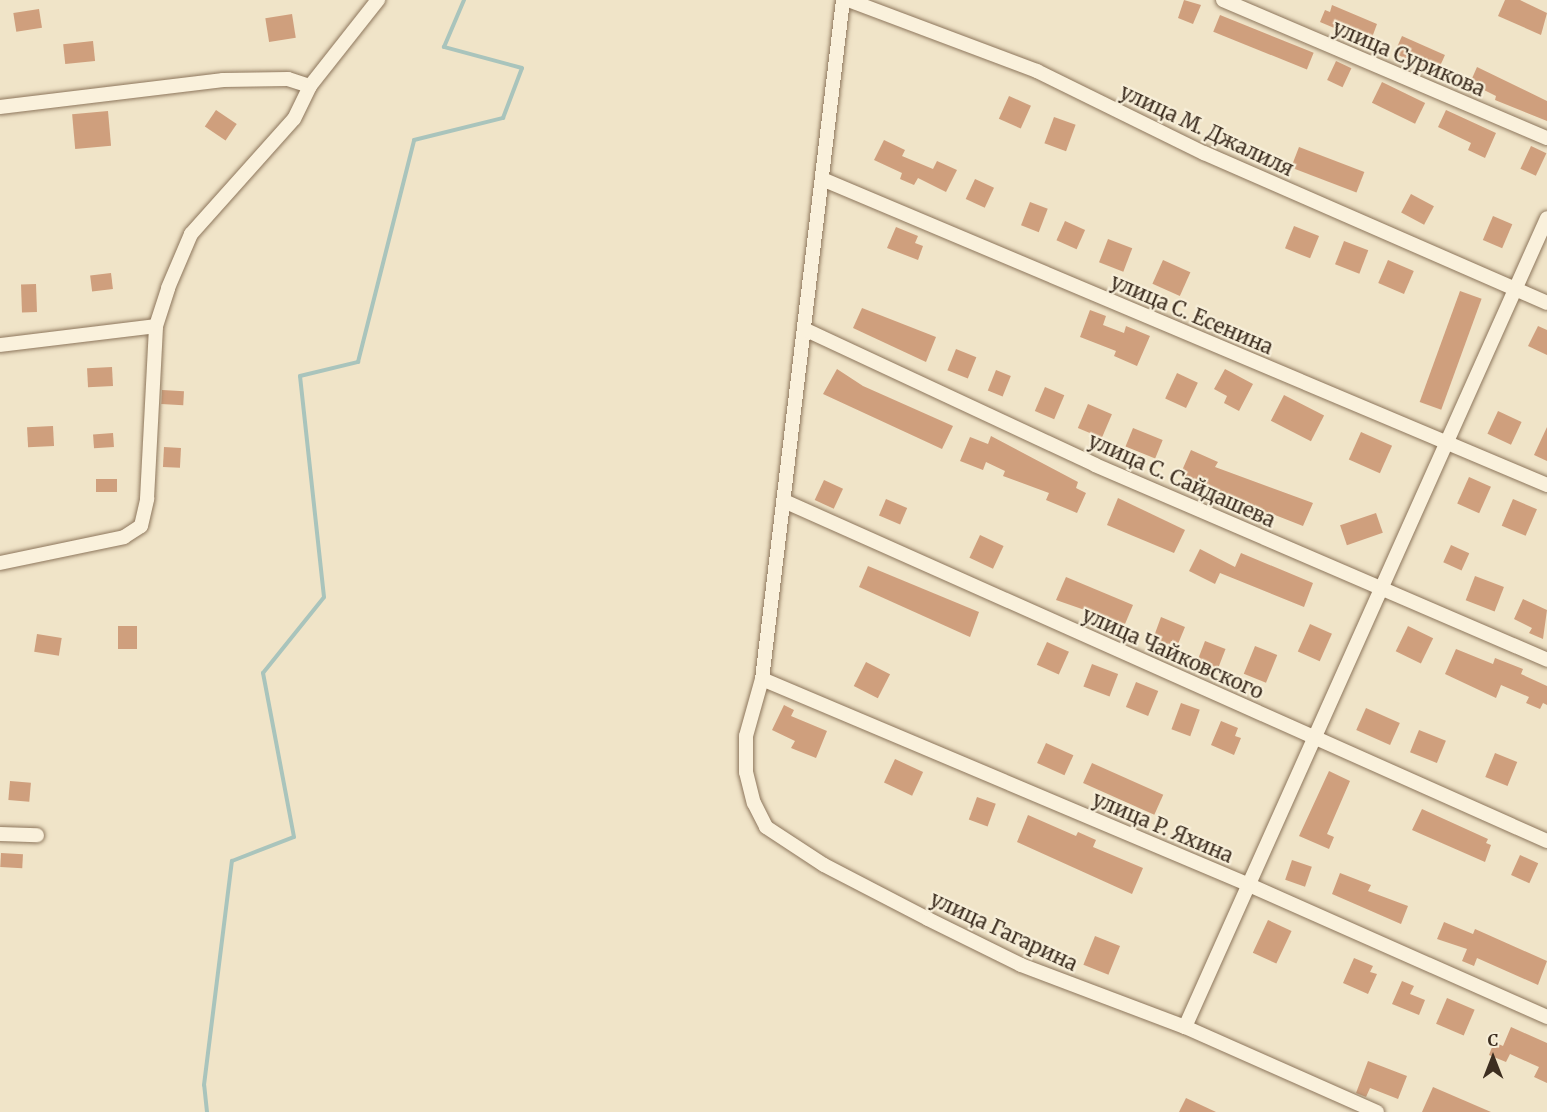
<!DOCTYPE html>
<meta charset="utf-8">
<style>
body{margin:0}
#map{position:relative;width:1547px;height:1112px;overflow:hidden;background:#f0e4c8;font-family:Merriweather,serif}
div>[style]{position:absolute}
.stream>*{height:4px;margin:-2px;padding:0 2px;transform-origin:2px;border-radius:2px;background:#a9c4bc}
.building>*{inset:0;background:#cf9f7d;transform-origin:0 0}
.roads{filter:drop-shadow(0 0 2px #8d765c) drop-shadow(0 0 2px #8d765c)}
.minor>*{height:14px;margin:-7px;padding:0 7px;transform-origin:7px;border-radius:7px;background:#faf1dc}
span{translate:-50% -50%;white-space:nowrap;text-align:center;line-height:1.15;-webkit-text-stroke:4.5px #f7eed8;paint-order:stroke}
.street-label{font-size:20px;color:#3d2e20}
.north{position:absolute;left:1463px;top:1028px;width:60px;height:60px;-webkit-text-stroke:4px #f7eed8;paint-order:stroke;rotate:0deg;font-size:16px;font-weight:700;line-height:24px;text-align:center;color:#3d2e20}
.north::after{content:'';display:block;margin:auto;width:21px;height:27px;background:#3d2e20;clip-path:polygon(50% 0,100% 100%,50% 72%,0 100%)}
</style>
<div id="map">
<div class="stream">
<div style="left:207px;top:1112px;width:27px;rotate:-96deg"></div>
<div style="left:204px;top:1085px;width:226px;rotate:-82.9deg"></div>
<div style="left:232px;top:861px;width:66px;rotate:-21.2deg"></div>
<div style="left:294px;top:837px;width:167px;rotate:-100.7deg"></div>
<div style="left:263px;top:673px;width:97px;rotate:-51.2deg"></div>
<div style="left:324px;top:597px;width:222px;rotate:-96.2deg"></div>
<div style="left:300px;top:376px;width:60px;rotate:-13.6deg"></div>
<div style="left:358px;top:362px;width:229px;rotate:-75.8deg"></div>
<div style="left:414px;top:140px;width:92px;rotate:-13.9deg"></div>
<div style="left:503px;top:118px;width:53px;rotate:-69.2deg"></div>
<div style="left:522px;top:68px;width:81px;rotate:-164.9deg"></div>
<div style="left:444px;top:47px;width:51px;rotate:-66.9deg"></div>
</div>
<div class="building">
<div style="clip-path:polygon(1184px 0,1201px 5px,1193px 24px,1178px 18px)"></div>
<div style="clip-path:polygon(1505px 0,1520px 0,1547px 13px,1541px 35px,1498px 16px)"></div>
<div style="clip-path:polygon(1332px 5px,1377px 24px,1370px 43px,1320px 22px,1325px 10px,1330px 12px)"></div>
<div style="left:39px;top:9px;width:19px;height:26px;rotate:81deg"></div>
<div style="left:292px;top:14px;width:24px;height:27px;rotate:81deg"></div>
<div style="left:1220px;top:15px;width:101px;height:18px;rotate:22deg"></div>
<div style="left:1402px;top:36px;width:47px;height:19px;rotate:24deg"></div>
<div style="left:93px;top:41px;width:20px;height:30px;rotate:84deg"></div>
<div style="left:1336px;top:61px;width:17px;height:21px;rotate:25deg"></div>
<div style="clip-path:polygon(1477px 67px,1547px 101px,1547px 121px,1495px 100px,1496px 96px,1470px 83px)"></div>
<div style="left:1382px;top:82px;width:48px;height:23px;rotate:26deg"></div>
<div style="left:1009px;top:96px;width:24px;height:25px;rotate:24deg"></div>
<div style="left:216px;top:110px;width:25px;height:20px;rotate:34deg"></div>
<div style="clip-path:polygon(1446px 110px,1496px 133px,1485px 158px,1468px 150px,1471px 143px,1438px 127px)"></div>
<div style="left:108px;top:111px;width:35px;height:36px;rotate:85deg"></div>
<div style="left:1054px;top:117px;width:23px;height:28px;rotate:20deg"></div>
<div style="clip-path:polygon(884px 140px,905px 150px,902px 156px,933px 169px,937px 161px,957px 170px,946px 192px,918px 178px,914px 185px,900px 179px,902px 173px,874px 160px)"></div>
<div style="left:1531px;top:146px;width:17px;height:25px;rotate:25deg"></div>
<div style="left:1299px;top:147px;width:70px;height:22px;rotate:21deg"></div>
<div style="left:975px;top:179px;width:21px;height:22px;rotate:25deg"></div>
<div style="left:1411px;top:194px;width:26px;height:21px;rotate:28deg"></div>
<div style="left:1030px;top:202px;width:19px;height:25px;rotate:21deg"></div>
<div style="left:1493px;top:216px;width:21px;height:26px;rotate:23deg"></div>
<div style="left:1065px;top:221px;width:22px;height:21px;rotate:24deg"></div>
<div style="left:1294px;top:226px;width:27px;height:24px;rotate:22deg"></div>
<div style="clip-path:polygon(896px 227px,918px 236px,915px 243px,923px 246px,918px 260px,887px 248px)"></div>
<div style="left:1108px;top:239px;width:26px;height:25px;rotate:21deg"></div>
<div style="left:1344px;top:241px;width:26px;height:25px;rotate:21deg"></div>
<div style="left:1163px;top:260px;width:30px;height:26px;rotate:24deg"></div>
<div style="left:1388px;top:260px;width:28px;height:25px;rotate:23deg"></div>
<div style="left:111px;top:273px;width:16px;height:21px;rotate:83deg"></div>
<div style="left:36px;top:284px;width:28px;height:15px;rotate:88deg"></div>
<div style="left:1460px;top:291px;width:23px;height:118px;rotate:20deg"></div>
<div style="clip-path:polygon(862px 308px,936px 337px,926px 362px,853px 328px)"></div>
<div style="clip-path:polygon(1090px 310px,1106px 316px,1103px 325px,1124px 333px,1126px 326px,1150px 336px,1137px 366px,1114px 356px,1116px 351px,1080px 337px)"></div>
<div style="clip-path:polygon(1538px 326px,1547px 330px,1547px 355px,1528px 346px)"></div>
<div style="left:956px;top:349px;width:22px;height:23px;rotate:22deg"></div>
<div style="left:112px;top:367px;width:19px;height:25px;rotate:87deg"></div>
<div style="clip-path:polygon(837px 369px,863px 386px,953px 426px,942px 449px,823px 394px)"></div>
<div style="clip-path:polygon(1225px 369px,1253px 384px,1239px 411px,1224px 403px,1227px 396px,1214px 389px)"></div>
<div style="left:996px;top:370px;width:16px;height:22px;rotate:22deg"></div>
<div style="left:1177px;top:373px;width:23px;height:28px;rotate:25deg"></div>
<div style="left:1045px;top:387px;width:21px;height:26px;rotate:23deg"></div>
<div style="left:162px;top:390px;width:22px;height:14px;rotate:3deg"></div>
<div style="left:1284px;top:395px;width:45px;height:29px;rotate:27deg"></div>
<div style="left:1088px;top:404px;width:26px;height:26px;rotate:23deg"></div>
<div style="left:1498px;top:411px;width:26px;height:25px;rotate:25deg"></div>
<div style="left:53px;top:426px;width:20px;height:26px;rotate:87deg"></div>
<div style="clip-path:polygon(1547px 427px,1547px 461px,1534px 455px)"></div>
<div style="left:1133px;top:428px;width:32px;height:20px;rotate:22deg"></div>
<div style="left:1361px;top:432px;width:34px;height:30px;rotate:24deg"></div>
<div style="left:113px;top:433px;width:14px;height:20px;rotate:86deg"></div>
<div style="clip-path:polygon(991px 436px,1078px 482px,1076px 488px,1086px 493px,1077px 513px,1046px 500px,1049px 493px,1003px 476px,1005px 471px,986px 462px,983px 470px,960px 461px,970px 437px,988px 444px)"></div>
<div style="left:164px;top:447px;width:17px;height:20px;rotate:3deg"></div>
<div style="clip-path:polygon(1191px 450px,1218px 462px,1215px 467px,1313px 503px,1303px 526px,1275px 515px,1272px 522px,1247px 511px,1250px 503px,1180px 475px)"></div>
<div style="left:1469px;top:477px;width:24px;height:29px;rotate:24deg"></div>
<div style="left:117px;top:479px;width:13px;height:21px;rotate:90deg"></div>
<div style="left:824px;top:480px;width:21px;height:22px;rotate:25deg"></div>
<div style="clip-path:polygon(1118px 498px,1185px 530px,1174px 553px,1107px 525px)"></div>
<div style="left:886px;top:499px;width:23px;height:18px;rotate:23deg"></div>
<div style="left:1513px;top:499px;width:26px;height:29px;rotate:23deg"></div>
<div style="left:1376px;top:513px;width:21px;height:38px;rotate:71deg"></div>
<div style="left:980px;top:535px;width:26px;height:25px;rotate:25deg"></div>
<div style="left:1451px;top:545px;width:20px;height:19px;rotate:24deg"></div>
<div style="clip-path:polygon(1200px 549px,1235px 567px,1241px 553px,1313px 583px,1304px 607px,1220px 573px,1215px 584px,1189px 571px)"></div>
<div style="clip-path:polygon(868px 566px,979px 612px,970px 637px,859px 587px)"></div>
<div style="left:1475px;top:576px;width:31px;height:26px;rotate:21deg"></div>
<div style="clip-path:polygon(1066px 577px,1133px 605px,1125px 624px,1056px 600px)"></div>
<div style="clip-path:polygon(1523px 599px,1547px 610px,1543px 639px,1529px 633px,1532px 628px,1514px 619px)"></div>
<div style="clip-path:polygon(1161px 617px,1185px 627px,1178px 644px,1171px 641px,1169px 646px,1153px 639px)"></div>
<div style="left:1310px;top:624px;width:24px;height:30px;rotate:24deg"></div>
<div style="left:118px;top:626px;width:19px;height:23px"></div>
<div style="left:1408px;top:626px;width:28px;height:28px;rotate:26deg"></div>
<div style="left:37px;top:634px;width:25px;height:18px;rotate:9deg"></div>
<div style="left:1205px;top:641px;width:22px;height:21px;rotate:21deg"></div>
<div style="left:1047px;top:642px;width:24px;height:25px;rotate:24deg"></div>
<div style="left:1255px;top:646px;width:24px;height:30px;rotate:22deg"></div>
<div style="clip-path:polygon(1456px 649px,1493px 664px,1495px 658px,1523px 669px,1521px 674px,1547px 686px,1547px 705px,1543px 703px,1540px 709px,1526px 703px,1529px 697px,1501px 685px,1496px 698px,1445px 674px)"></div>
<div style="left:866px;top:662px;width:27px;height:27px;rotate:27deg"></div>
<div style="left:1092px;top:664px;width:28px;height:24px;rotate:21deg"></div>
<div style="left:1136px;top:682px;width:24px;height:27px;rotate:22deg"></div>
<div style="left:1181px;top:703px;width:20px;height:28px;rotate:20deg"></div>
<div style="clip-path:polygon(784px 705px,794px 710px,791px 716px,827px 731px,816px 758px,791px 748px,795px 741px,772px 730px)"></div>
<div style="left:1366px;top:708px;width:37px;height:24px;rotate:24deg"></div>
<div style="clip-path:polygon(1221px 721px,1238px 728px,1235px 736px,1241px 738px,1234px 755px,1211px 745px)"></div>
<div style="left:1419px;top:730px;width:29px;height:24px;rotate:22deg"></div>
<div style="left:1046px;top:743px;width:30px;height:22px;rotate:24deg"></div>
<div style="left:1495px;top:753px;width:24px;height:26px;rotate:22deg"></div>
<div style="left:895px;top:759px;width:31px;height:26px;rotate:25deg"></div>
<div style="left:1092px;top:763px;width:78px;height:22px;rotate:24deg"></div>
<div style="clip-path:polygon(1329px 771px,1350px 781px,1327px 834px,1334px 837px,1329px 849px,1299px 836px)"></div>
<div style="left:10px;top:781px;width:21px;height:19px;rotate:5deg"></div>
<div style="left:977px;top:797px;width:20px;height:24px;rotate:20deg"></div>
<div style="clip-path:polygon(1422px 809px,1488px 839px,1486px 843px,1491px 845px,1485px 862px,1412px 830px)"></div>
<div style="clip-path:polygon(1028px 815px,1076px 836px,1078px 832px,1096px 840px,1093px 847px,1143px 868px,1132px 894px,1017px 842px)"></div>
<div style="left:1px;top:853px;width:22px;height:14px;rotate:3deg"></div>
<div style="left:1520px;top:855px;width:20px;height:22px;rotate:24deg"></div>
<div style="left:1292px;top:860px;width:21px;height:21px;rotate:19deg"></div>
<div style="clip-path:polygon(1340px 873px,1371px 885px,1368px 891px,1408px 906px,1401px 924px,1332px 894px)"></div>
<div style="left:1268px;top:920px;width:26px;height:36px;rotate:25deg"></div>
<div style="clip-path:polygon(1444px 922px,1473px 934px,1475px 929px,1547px 961px,1538px 985px,1477px 958px,1474px 966px,1462px 961px,1467px 949px,1437px 939px)"></div>
<div style="left:1095px;top:936px;width:27px;height:31px;rotate:22deg"></div>
<div style="clip-path:polygon(1354px 958px,1373px 966px,1370px 972px,1377px 974px,1368px 994px,1343px 983px)"></div>
<div style="clip-path:polygon(1402px 981px,1414px 986px,1410px 994px,1425px 1000px,1419px 1015px,1392px 1004px)"></div>
<div style="left:1447px;top:998px;width:30px;height:28px;rotate:23deg"></div>
<div style="clip-path:polygon(1511px 1027px,1547px 1043px,1547px 1083px,1534px 1077px,1539px 1067px,1510px 1054px,1506px 1062px,1489px 1055px,1494px 1042px,1503px 1046px)"></div>
<div style="clip-path:polygon(1368px 1061px,1407px 1076px,1398px 1099px,1370px 1088px,1366px 1097px,1356px 1093px)"></div>
<div style="clip-path:polygon(1433px 1087px,1491px 1112px,1422px 1112px)"></div>
<div style="clip-path:polygon(1186px 1098px,1216px 1112px,1179px 1112px)"></div>
</div>
<div class="roads">
<div class="minor">
<div style="left:843px;top:0;width:684px;rotate:96.8deg"></div>
<div style="left:762px;top:679px;width:59px;rotate:105.7deg"></div>
<div style="left:746px;top:736px;width:36px;rotate:90deg"></div>
<div style="left:746px;top:772px;width:32px;rotate:76deg"></div>
<div style="left:754px;top:803px;width:27px;rotate:63deg"></div>
<div style="left:766px;top:827px;width:69px;rotate:33.2deg"></div>
<div style="left:824px;top:865px;width:117px;rotate:27.4deg"></div>
<div style="left:928px;top:919px;width:104px;rotate:26.3deg"></div>
<div style="left:1021px;top:965px;width:175px;rotate:20.7deg"></div>
<div style="left:1185px;top:1027px;width:210px;rotate:23.9deg"></div>
<div style="left:848px;top:0;width:202px;rotate:20.6deg"></div>
<div style="left:1037px;top:71px;width:186px;rotate:26.2deg"></div>
<div style="left:1204px;top:153px;width:374px;rotate:23.6deg"></div>
<div style="left:1223px;top:0;width:352px;rotate:23.1deg"></div>
<div style="left:0;top:107px;width:225px;rotate:-6.9deg"></div>
<div style="left:223px;top:80px;width:65px;rotate:-0.9deg"></div>
<div style="left:288px;top:79px;width:23px;rotate:18deg"></div>
<div style="left:310px;top:86px;width:110px;rotate:-51.7deg"></div>
<div style="left:822px;top:179px;width:787px;rotate:22.88deg"></div>
<div style="left:804px;top:329px;width:321px;rotate:25deg"></div>
<div style="left:1095px;top:465px;width:492px;rotate:23.3deg"></div>
<div style="left:0;top:345px;width:157px;rotate:-6.9deg"></div>
<div style="left:784px;top:501px;width:835px;rotate:24.02deg"></div>
<div style="left:0;top:563px;width:127px;rotate:-11.8deg"></div>
<div style="left:124px;top:537px;width:20px;rotate:-33deg"></div>
<div style="left:141px;top:526px;width:28px;rotate:-77deg"></div>
<div style="left:147px;top:499px;width:173px;rotate:-87deg"></div>
<div style="left:156px;top:326px;width:40px;rotate:-72deg"></div>
<div style="left:168px;top:288px;width:59px;rotate:-66.9deg"></div>
<div style="left:191px;top:234px;width:154px;rotate:-48.2deg"></div>
<div style="left:294px;top:119px;width:37px;rotate:-64deg"></div>
<div style="left:762px;top:679px;width:527px;rotate:22.91deg"></div>
<div style="left:1247px;top:884px;width:328px;rotate:23.9deg"></div>
<div style="left:0;top:834px;width:37px;rotate:2deg"></div>
<div style="left:1185px;top:1027px;width:886px;rotate:-65.89deg"></div>
</div>
</div>
<div class="street-label">
<span style="left:1409px;top:58px;rotate:23deg">улица Сурикова</span>
<span style="left:1207px;top:130px;rotate:25deg">улица М. Джалиля</span>
<span style="left:1192px;top:314px;rotate:23deg">улица С. Есенина</span>
<span style="left:1182px;top:480px;rotate:24deg">улица С. Сайдашева</span>
<span style="left:1173px;top:653px;rotate:24deg">улица Чайковского</span>
<span style="left:1163px;top:827px;rotate:23deg">улица Р. Яхина</span>
<span style="left:1004px;top:931px;rotate:25deg">улица Гагарина</span>
</div>
<div class="north">С</div>
</div>
